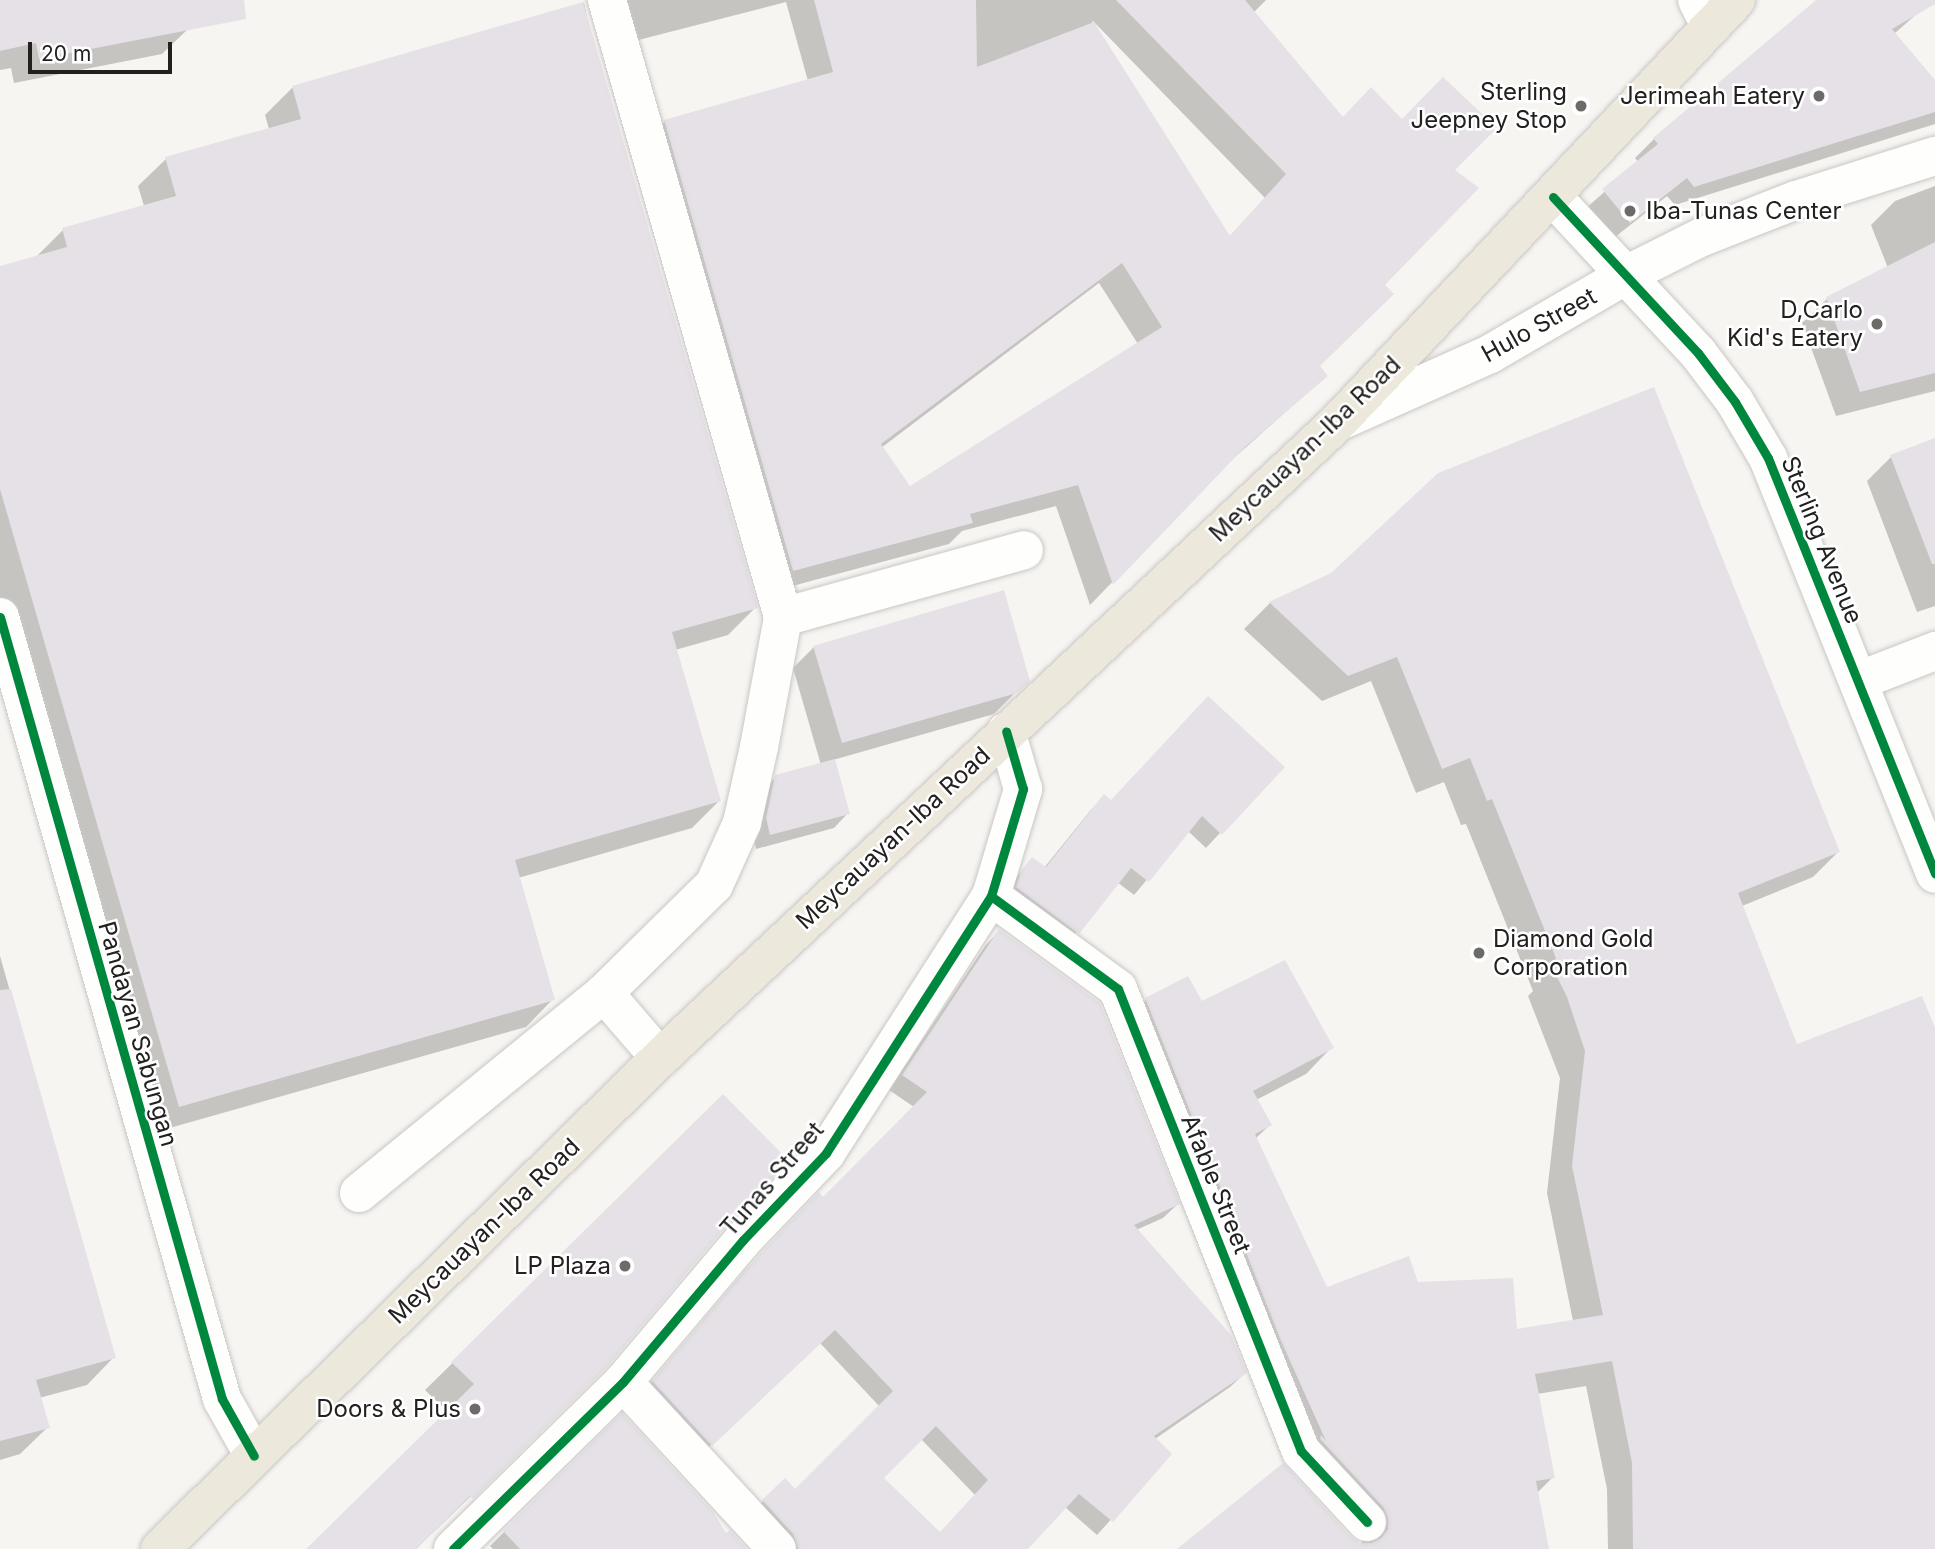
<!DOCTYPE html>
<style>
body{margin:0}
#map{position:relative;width:1935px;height:1549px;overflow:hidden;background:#f7f5f2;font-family:Inter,sans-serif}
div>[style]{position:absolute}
.shadow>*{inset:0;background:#0003}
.building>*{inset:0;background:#e5e1e7}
.roads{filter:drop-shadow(0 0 2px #c8c7c5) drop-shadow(0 0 2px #c8c7c5)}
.minor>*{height:38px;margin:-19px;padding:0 19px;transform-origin:19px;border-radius:19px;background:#fefefd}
.major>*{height:38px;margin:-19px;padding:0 19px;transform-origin:19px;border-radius:19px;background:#ece8dc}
.cycleway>*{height:9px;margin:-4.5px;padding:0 4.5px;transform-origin:4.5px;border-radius:4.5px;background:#00873e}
.dots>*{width:19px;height:19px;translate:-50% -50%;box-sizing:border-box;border:4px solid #fff;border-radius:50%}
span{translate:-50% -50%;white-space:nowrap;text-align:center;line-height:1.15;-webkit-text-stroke:5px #fff;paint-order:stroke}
.poi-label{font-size:24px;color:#222120}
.right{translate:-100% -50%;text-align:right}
.left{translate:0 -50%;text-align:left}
.street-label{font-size:24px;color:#222120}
.scale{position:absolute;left:28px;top:42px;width:144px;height:32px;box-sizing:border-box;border:4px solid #222120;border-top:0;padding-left:9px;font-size:21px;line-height:24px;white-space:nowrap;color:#222120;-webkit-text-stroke:5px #fff;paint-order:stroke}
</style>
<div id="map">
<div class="shadow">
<div style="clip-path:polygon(0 0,182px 0,188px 29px,162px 54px,14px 83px,11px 68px,0 70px)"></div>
<div style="clip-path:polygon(evenodd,602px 0,1266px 0,1253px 13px,1342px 118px,1452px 170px,1383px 285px,1317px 366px,1326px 376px,1226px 465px,1090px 605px,1056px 506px,962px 531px,949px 544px,770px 592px,642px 144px,665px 121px,808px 81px,786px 2px,615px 46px,602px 0,1093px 21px,1265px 198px,1228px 238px,1092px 22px,1093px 21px,602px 0,1099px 283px,1138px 344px,910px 489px,881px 448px,1099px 283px)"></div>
<div style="clip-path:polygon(1819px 0,1913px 0,1920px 11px,1894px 34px,1935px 83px,1935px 124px,1675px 205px,1667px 196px,1610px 241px,1584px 210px,1638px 162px,1635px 158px,1654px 139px)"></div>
<div style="clip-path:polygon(584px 3px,591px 36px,756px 607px,728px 635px,675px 650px,719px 801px,692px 828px,518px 878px,553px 999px,526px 1027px,152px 1133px,0 609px,0 268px,36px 257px,63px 230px,144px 206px,138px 186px,166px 159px,269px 129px,265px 115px,292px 88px)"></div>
<div style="clip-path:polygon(1935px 186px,1935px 391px,1836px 416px,1802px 323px,1827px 299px,1888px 268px,1871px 225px,1895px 201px)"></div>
<div style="clip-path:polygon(1935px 440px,1935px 606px,1917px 612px,1867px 481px,1891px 457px)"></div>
<div style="clip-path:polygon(1332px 574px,1838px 852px,1813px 877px,1742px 906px,1796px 1046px,1935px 1033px,1935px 1549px,1608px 1549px,1607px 1489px,1586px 1386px,1537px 1394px,1553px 1477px,1537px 1493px,1548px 1549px,1362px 1549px,1363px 1544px,1120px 1026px,1146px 1000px,1201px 1003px,1331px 1048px,1306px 1074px,1256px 1100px,1270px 1125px,1255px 1139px,1326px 1290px,1417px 1284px,1515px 1331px,1573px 1321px,1547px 1193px,1560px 1078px,1528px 996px,1533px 991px,1466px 824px,1461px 825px,1444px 782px,1416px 793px,1371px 681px,1322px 701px,1244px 629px,1270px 603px)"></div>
<div style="clip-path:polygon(814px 647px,1028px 680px,994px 714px,833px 760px,848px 813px,834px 828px,756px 849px,752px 833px,761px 792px,776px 777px,821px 765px,793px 668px)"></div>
<div style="clip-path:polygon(1194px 713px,1220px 833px,1206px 848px,1188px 831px,1134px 895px,1117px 882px,1064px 947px,1007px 887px,1033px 859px,1044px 868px,1090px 811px,1104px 796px,1111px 802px)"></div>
<div style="clip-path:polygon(evenodd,999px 931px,1178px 1204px,1163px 1218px,1136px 1230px,1245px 1373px,1230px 1387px,1155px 1439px,1170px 1454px,1097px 1535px,1065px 1507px,1025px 1549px,777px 1549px,749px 1515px,785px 1480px,795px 1491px,880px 1407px,820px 1343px,696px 1459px,639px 1397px,745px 1271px,805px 1209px,823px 1199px,914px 1107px,889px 1090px,985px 946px,999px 931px,921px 1439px,975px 1495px,940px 1534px,881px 1479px,921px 1439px)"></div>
<div style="clip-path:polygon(0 956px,114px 1357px,87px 1385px,39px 1398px,48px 1427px,20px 1454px,0 1460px)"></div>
<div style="clip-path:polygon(723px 1097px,725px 1225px,577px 1394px,416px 1549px,308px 1549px,448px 1412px,425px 1390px)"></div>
<div style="clip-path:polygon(622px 1416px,726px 1536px,746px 1549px,493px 1549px,490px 1546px)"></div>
</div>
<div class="building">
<div style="clip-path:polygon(0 0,244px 0,246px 19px,39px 59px,36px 43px,0 51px)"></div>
<div style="clip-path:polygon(evenodd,814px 0,976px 0,977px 67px,1094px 22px,1230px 236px,1286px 174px,1116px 0,1245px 0,1343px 117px,1371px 87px,1402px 119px,1443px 77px,1497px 128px,1455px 170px,1479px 188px,1385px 285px,1394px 294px,1320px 366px,1328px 376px,1245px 447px,1113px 585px,1078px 485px,970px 514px,973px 523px,793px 571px,664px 120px,833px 72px,814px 0,1122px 263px,1162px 327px,910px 486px,881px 444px,1122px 263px)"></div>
<div style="clip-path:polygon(1816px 0,1935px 0,1935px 4px,1892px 29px,1935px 80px,1935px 112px,1694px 187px,1687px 178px,1630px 223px,1602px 189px,1658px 144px,1653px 138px)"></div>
<div style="clip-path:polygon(583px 2px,758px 608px,672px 632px,721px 801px,515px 860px,555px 1000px,179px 1107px,0 489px,0 266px,67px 247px,62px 228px,176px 196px,165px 157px,301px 119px,292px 86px)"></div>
<div style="clip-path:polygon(1935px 242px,1935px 373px,1860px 392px,1826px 297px)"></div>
<div style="clip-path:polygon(1654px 387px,1840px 852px,1738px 893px,1797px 1044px,1922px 996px,1935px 1028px,1935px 1549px,1633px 1549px,1632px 1463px,1612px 1361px,1535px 1374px,1555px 1478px,1536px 1481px,1549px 1549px,1177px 1549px,1283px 1463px,1351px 1537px,1360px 1543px,1371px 1543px,1381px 1538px,1388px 1529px,1388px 1518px,1383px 1507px,1320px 1439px,1321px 1435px,1326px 1441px,1281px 1341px,1145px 998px,1188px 976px,1202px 1001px,1285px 960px,1334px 1048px,1253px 1091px,1272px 1125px,1255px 1134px,1327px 1287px,1409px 1256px,1418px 1282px,1513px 1278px,1517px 1329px,1603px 1315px,1572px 1166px,1585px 1051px,1567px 997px,1553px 969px,1559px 966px,1492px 799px,1487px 801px,1470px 758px,1442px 769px,1397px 657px,1348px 676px,1269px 602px,1331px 573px,1438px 473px)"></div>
<div style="clip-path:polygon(1935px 438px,1935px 564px,1932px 564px,1890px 455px)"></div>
<div style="clip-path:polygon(1004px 590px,1030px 681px,1017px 693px,842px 743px,813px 646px)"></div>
<div style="clip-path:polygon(1208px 696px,1285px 767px,1222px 835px,1202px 816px,1149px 882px,1131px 868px,1079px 934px,1016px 887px,1021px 871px,1032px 857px,1046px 867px,1104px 794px,1111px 800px)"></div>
<div style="clip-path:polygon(835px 759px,850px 814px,770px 835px,766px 818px,775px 775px)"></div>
<div style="clip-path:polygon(evenodd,999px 929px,1100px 1003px,1180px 1204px,1134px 1225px,1231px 1335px,1247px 1373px,1154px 1436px,1172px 1454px,1113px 1522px,1079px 1494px,1028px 1549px,798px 1549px,793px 1534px,762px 1500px,785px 1478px,795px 1489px,893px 1391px,835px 1330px,712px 1446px,652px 1381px,759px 1255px,819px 1192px,823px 1197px,927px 1092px,902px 1075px,999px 929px,936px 1426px,988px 1480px,940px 1532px,884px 1478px,936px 1426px)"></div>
<div style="clip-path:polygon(11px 989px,116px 1358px,36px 1380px,50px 1428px,0 1441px,0 990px)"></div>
<div style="clip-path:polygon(723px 1094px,789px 1161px,726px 1226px,607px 1367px,473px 1499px,470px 1496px,416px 1549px,306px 1549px,474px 1384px,451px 1362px)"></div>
<div style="clip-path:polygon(622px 1413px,713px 1512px,726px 1533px,730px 1530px,747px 1549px,520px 1549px,503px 1531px)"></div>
</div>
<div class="roads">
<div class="minor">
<div style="left:1697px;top:0;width:30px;rotate:63deg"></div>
<div style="left:1553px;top:197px;width:213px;rotate:47.1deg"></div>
<div style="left:1698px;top:353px;width:61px;rotate:52.9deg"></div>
<div style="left:1735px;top:402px;width:65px;rotate:59.5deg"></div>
<div style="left:1768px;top:458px;width:448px;rotate:68.1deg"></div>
<div style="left:1338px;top:422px;width:167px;rotate:-24.1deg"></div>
<div style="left:1490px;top:354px;width:160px;rotate:-30.1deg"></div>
<div style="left:1628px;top:274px;width:83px;rotate:-26.6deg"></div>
<div style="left:1702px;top:237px;width:101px;rotate:-21.5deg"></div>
<div style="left:1796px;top:200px;width:146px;rotate:-17.6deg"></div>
<div style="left:0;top:617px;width:813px;rotate:74.15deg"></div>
<div style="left:222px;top:1399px;width:65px;rotate:60.7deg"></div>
<div style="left:783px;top:617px;width:250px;rotate:-15.5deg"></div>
<div style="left:1858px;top:681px;width:83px;rotate:-21.3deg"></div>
<div style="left:991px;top:896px;width:157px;rotate:36.2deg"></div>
<div style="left:1118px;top:989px;width:497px;rotate:68.4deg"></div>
<div style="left:1301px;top:1451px;width:97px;rotate:47.1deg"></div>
<div style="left:604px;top:993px;width:86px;rotate:49.3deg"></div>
<div style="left:359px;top:1193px;width:316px;rotate:-39.2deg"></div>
<div style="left:604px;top:993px;width:154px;rotate:-44.5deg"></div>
<div style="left:714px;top:885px;width:68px;rotate:-65.7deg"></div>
<div style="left:742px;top:823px;width:78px;rotate:-77.4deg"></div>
<div style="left:759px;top:747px;width:132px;rotate:-79.5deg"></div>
<div style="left:783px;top:617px;width:642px;rotate:-105.92deg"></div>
<div style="left:623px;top:1382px;width:227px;rotate:47.3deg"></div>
<div style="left:453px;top:1549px;width:238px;rotate:-44.5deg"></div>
<div style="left:623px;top:1382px;width:186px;rotate:-49.8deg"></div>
<div style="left:743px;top:1240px;width:120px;rotate:-46.3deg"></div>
<div style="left:826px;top:1153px;width:305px;rotate:-57.3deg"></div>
<div style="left:991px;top:896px;width:112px;rotate:-73.3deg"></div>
<div style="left:1023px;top:789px;width:60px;rotate:-106.3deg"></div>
</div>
<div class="major">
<div style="left:160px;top:1549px;width:701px;rotate:-44.48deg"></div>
<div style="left:660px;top:1058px;width:930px;rotate:-43.17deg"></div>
<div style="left:1338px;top:422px;width:580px;rotate:-46.68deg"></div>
</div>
</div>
<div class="cycleway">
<div style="left:1553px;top:197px;width:213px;rotate:47.1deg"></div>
<div style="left:1698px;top:353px;width:61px;rotate:52.9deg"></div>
<div style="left:1735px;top:402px;width:65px;rotate:59.5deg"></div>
<div style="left:1768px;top:458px;width:448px;rotate:68.1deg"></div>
<div style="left:0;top:617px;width:813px;rotate:74.15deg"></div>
<div style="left:222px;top:1399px;width:65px;rotate:60.7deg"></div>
<div style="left:991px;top:896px;width:157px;rotate:36.2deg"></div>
<div style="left:1118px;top:989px;width:497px;rotate:68.4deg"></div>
<div style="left:1301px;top:1451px;width:97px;rotate:47.1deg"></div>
<div style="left:453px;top:1549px;width:238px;rotate:-44.5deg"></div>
<div style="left:623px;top:1382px;width:186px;rotate:-49.8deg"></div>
<div style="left:743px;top:1240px;width:120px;rotate:-46.3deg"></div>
<div style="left:826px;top:1153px;width:305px;rotate:-57.3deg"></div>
<div style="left:991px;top:896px;width:112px;rotate:-73.3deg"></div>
<div style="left:1023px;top:789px;width:60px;rotate:-106.3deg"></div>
</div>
<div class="dots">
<div style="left:1819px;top:96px;background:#6d6b6a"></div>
<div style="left:1581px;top:106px;background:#6d6b6a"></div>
<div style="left:1630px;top:211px;background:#6d6b6a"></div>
<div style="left:1877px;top:324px;background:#6d6b6a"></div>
<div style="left:1479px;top:953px;background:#6d6b6a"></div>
<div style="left:625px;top:1266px;background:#6d6b6a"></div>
<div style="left:475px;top:1409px;background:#6d6b6a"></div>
</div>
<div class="poi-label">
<span class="right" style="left:1567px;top:106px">Sterling<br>Jeepney Stop</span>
<span class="right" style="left:1805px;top:96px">Jerimeah Eatery</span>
<span class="left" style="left:1646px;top:211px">Iba-Tunas Center</span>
<span class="right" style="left:1863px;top:324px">D,Carlo<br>Kid's Eatery</span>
<span class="left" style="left:1493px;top:953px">Diamond Gold<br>Corporation</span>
<span class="right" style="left:611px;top:1266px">LP Plaza</span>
<span class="right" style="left:461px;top:1409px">Doors &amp; Plus</span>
</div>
<div class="street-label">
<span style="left:1539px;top:325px;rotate:-29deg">Hulo Street</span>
<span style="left:1305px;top:449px;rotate:-44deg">Meycauayan-Iba Road</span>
<span style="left:1822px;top:540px;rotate:68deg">Sterling Avenue</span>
<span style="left:893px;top:838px;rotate:-43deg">Meycauayan-Iba Road</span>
<span style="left:138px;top:1034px;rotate:74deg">Pandayan Sabungan</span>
<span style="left:772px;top:1179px;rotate:-49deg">Tunas Street</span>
<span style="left:1216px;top:1184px;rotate:68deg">Afable Street</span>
<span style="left:484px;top:1231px;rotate:-44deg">Meycauayan-Iba Road</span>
</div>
<div class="scale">20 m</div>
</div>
